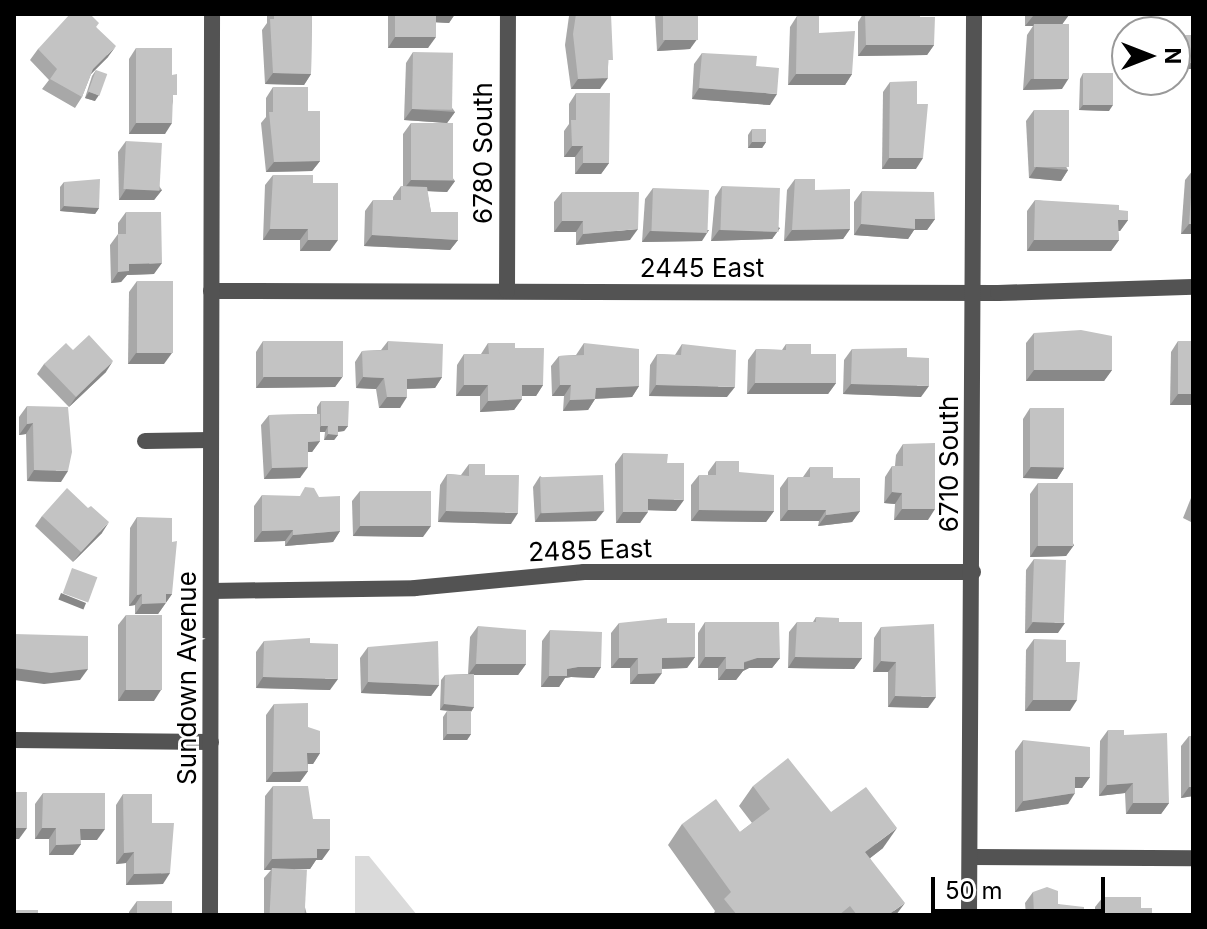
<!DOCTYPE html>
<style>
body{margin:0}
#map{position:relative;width:1207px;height:929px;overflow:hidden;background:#fff;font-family:Inter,sans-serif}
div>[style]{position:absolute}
.green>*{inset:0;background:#dadada}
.street>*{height:16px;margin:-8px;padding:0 8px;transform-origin:8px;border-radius:8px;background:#535353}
.wall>*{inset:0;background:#a8a8a8}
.shaded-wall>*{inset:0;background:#888;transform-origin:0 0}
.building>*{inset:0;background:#c3c3c3;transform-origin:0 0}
span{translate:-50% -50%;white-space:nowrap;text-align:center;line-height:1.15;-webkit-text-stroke:6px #fff;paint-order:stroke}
.street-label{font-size:26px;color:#000}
.frame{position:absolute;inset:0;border:16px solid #000;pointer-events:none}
.north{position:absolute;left:1111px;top:16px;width:80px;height:80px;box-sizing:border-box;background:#fff;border:2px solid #999;border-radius:50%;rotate:90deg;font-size:22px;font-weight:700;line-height:32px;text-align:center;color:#000}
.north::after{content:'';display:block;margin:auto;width:28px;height:36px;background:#000;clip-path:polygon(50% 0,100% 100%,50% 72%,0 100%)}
.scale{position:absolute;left:931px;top:877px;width:174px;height:36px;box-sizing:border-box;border:4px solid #000;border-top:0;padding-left:10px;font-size:24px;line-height:28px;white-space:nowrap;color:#000;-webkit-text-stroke:6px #fff;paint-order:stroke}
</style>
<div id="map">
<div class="green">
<div style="clip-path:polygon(355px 856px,369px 856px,417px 915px,355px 915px)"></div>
</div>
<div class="street">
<div style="left:211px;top:291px;width:787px;rotate:0.15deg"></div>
<div style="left:998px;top:293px;width:195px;rotate:-1.8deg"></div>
<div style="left:507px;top:291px;width:277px;rotate:-89.8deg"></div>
<div style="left:145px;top:441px;width:66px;rotate:-0.9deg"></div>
<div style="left:211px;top:591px;width:204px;rotate:-0.8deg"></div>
<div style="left:415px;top:588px;width:170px;rotate:-5.4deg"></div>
<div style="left:584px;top:572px;width:389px"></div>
<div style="left:14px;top:740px;width:197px;rotate:0.6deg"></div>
<div style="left:972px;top:857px;width:221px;rotate:0.3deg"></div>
<div style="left:210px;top:915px;width:901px;rotate:-89.87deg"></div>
<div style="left:969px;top:915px;width:901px;rotate:-89.68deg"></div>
</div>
<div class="wall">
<div style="clip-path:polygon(267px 14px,312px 14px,311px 74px,304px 85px,265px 84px,262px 30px,267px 23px)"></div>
<div style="clip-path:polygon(388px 14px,455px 14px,449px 23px,436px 22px,428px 48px,388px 48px)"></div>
<div style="clip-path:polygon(571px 14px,611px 14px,608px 67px,600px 89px,571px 89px,565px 45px,569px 16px)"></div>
<div style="clip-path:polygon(655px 14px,698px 14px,690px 49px,657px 51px)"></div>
<div style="clip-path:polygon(863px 14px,920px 14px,920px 17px,934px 45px,927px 55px,858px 56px,858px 22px)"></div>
<div style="clip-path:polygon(1025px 14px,1069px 14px,1062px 24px,1062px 89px,1023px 90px,1027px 35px,1033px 26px,1025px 26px)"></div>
<div style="clip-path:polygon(797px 16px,852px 74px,845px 85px,788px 85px,790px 27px)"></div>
<div style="clip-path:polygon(96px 27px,108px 57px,91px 74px,82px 97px,75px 108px,42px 89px,49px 80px,30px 60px,38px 49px)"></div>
<div style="clip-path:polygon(1180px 35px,1193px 35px,1193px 69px,1175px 69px,1176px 40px)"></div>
<div style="clip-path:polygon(136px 48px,172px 75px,173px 101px,165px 134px,129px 134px,129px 59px)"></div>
<div style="clip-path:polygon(413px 52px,455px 112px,447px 123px,404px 120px,406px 63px)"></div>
<div style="clip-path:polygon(702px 53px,756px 66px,770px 105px,692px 99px,694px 64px)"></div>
<div style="clip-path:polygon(96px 70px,95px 101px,85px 98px,92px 76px)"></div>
<div style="clip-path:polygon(1083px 73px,1109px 111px,1079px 110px,1080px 79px)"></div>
<div style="clip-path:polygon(890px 82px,916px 169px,882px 169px,883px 92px)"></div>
<div style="clip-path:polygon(273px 87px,308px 111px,320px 161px,312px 171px,266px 172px,261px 123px,266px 117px,266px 98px)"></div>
<div style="clip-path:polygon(576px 93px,609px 163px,601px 174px,575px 174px,575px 157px,564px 157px,564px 131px,569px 124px,569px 104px)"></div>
<div style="clip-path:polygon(1034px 110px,1068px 170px,1061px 181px,1029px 178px,1026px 121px)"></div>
<div style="clip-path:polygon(411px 123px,455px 181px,447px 192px,427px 191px,431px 212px,458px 240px,450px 250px,364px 246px,365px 211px,373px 200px,393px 200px,393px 197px,401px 186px,403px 186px,403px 134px)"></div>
<div style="clip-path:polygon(752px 129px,766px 142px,762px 148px,748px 148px,748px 135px)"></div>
<div style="clip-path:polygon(126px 141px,162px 190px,154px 200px,119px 200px,118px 152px)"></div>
<div style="clip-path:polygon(1193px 170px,1193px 234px,1181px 234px,1185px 180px)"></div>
<div style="clip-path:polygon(273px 175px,313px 183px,330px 251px,300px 251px,300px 240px,263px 240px,265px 185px)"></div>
<div style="clip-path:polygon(795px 179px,815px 190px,850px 229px,843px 239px,784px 241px,787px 190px)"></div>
<div style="clip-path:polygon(64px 182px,99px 208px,95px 214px,60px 211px,60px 187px)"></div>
<div style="clip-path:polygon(722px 186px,780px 228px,772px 239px,711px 241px,715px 197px)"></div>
<div style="clip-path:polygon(653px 188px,702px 241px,642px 242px,645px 199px)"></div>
<div style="clip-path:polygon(862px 191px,935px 219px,927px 230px,914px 230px,908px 239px,854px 235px,854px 202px)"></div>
<div style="clip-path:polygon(562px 192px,630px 240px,576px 245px,576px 232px,554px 232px,554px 202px)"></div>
<div style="clip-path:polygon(1035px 200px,1119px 210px,1128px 220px,1120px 231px,1118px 231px,1119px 240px,1111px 251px,1027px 251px,1027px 211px)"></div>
<div style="clip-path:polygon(126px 212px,154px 274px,127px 275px,121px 282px,111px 283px,110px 245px,118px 234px,118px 223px)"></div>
<div style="clip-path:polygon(137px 281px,164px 364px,128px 364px,129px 292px)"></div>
<div style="clip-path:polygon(1034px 333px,1112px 370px,1104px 381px,1026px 381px,1026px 343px)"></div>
<div style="clip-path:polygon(263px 341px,343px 376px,335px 387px,256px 388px,256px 352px)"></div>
<div style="clip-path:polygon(388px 341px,442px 377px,435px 388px,407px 389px,400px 408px,379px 408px,376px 389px,356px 388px,355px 362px,362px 351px,381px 350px)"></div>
<div style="clip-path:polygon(1178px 341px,1193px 341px,1193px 405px,1170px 405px,1171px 352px)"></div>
<div style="clip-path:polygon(488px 343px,515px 348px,543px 385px,536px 396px,522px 396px,522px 399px,514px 410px,480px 412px,480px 396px,456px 396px,457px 365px,464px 354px,481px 354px)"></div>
<div style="clip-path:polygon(584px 343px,639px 386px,632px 397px,595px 399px,588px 410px,563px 411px,564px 396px,552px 396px,551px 366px,559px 356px,576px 355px)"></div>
<div style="clip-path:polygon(682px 344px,727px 397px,649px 396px,650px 365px,657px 354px,675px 355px)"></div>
<div style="clip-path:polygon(786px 344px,811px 354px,836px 383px,828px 394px,747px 394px,748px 360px,756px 349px,782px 350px)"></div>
<div style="clip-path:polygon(852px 349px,907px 357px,921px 397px,843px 394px,844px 360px)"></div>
<div style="clip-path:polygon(73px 350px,106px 372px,69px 407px,37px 374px,44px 364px)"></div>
<div style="clip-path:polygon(321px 401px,348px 426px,344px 431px,338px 432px,338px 435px,334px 440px,324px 440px,325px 432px,320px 432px,320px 441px,312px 452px,308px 452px,300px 478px,264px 479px,261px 425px,269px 415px,317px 414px,317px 407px)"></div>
<div style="clip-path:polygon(27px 406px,61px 482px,27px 481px,26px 434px,19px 435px,19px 417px)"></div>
<div style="clip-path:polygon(1030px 408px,1064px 468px,1057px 479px,1023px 478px,1023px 419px)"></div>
<div style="clip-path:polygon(903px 444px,928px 520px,894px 520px,895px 504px,884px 503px,885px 477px,892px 466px,895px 466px,896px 455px)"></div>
<div style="clip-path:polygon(623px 453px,667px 463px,676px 511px,648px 510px,640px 523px,616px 523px,615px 464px)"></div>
<div style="clip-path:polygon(716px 461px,739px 472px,774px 511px,766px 522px,691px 521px,691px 485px,699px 475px,708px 475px,708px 472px)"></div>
<div style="clip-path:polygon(469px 464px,485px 475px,511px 524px,438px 522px,440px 485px,447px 474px,461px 475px)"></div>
<div style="clip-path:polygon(810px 467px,833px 478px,860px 511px,852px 522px,818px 526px,819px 521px,780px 521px,780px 488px,788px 477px,803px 477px)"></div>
<div style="clip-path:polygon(540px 476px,596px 521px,535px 522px,533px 487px)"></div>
<div style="clip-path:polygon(1038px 483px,1074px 545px,1066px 556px,1030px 557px,1030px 494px)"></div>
<div style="clip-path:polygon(360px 491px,423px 537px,353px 536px,352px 501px)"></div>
<div style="clip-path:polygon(1193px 493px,1193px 523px,1183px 518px)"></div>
<div style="clip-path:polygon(262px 495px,340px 531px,333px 542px,285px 546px,285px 541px,254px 542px,254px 506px)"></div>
<div style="clip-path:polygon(42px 516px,102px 533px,73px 562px,35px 526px)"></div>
<div style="clip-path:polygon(137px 517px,172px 594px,158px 614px,135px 614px,135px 605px,129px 606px,130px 528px)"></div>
<div style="clip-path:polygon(1034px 559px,1058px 633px,1025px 633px,1026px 570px)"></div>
<div style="clip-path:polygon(126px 615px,154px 701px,118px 701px,118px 625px)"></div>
<div style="clip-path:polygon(816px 617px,839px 622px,862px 658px,854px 669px,788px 668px,789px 632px,797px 622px,813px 622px)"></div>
<div style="clip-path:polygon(705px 622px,780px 658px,772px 668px,749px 668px,743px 671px,736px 680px,718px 680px,718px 668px,698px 668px,698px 633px)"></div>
<div style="clip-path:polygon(619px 623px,667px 623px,695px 657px,687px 668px,662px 669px,654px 684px,630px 684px,630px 668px,611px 668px,611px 633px)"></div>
<div style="clip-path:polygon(478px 626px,526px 664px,518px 675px,474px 675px,474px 707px,471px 712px,471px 734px,467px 740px,443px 740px,443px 717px,447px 711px,453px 711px,440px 710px,441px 680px,445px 675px,468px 674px,470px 637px)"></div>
<div style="clip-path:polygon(881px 627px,928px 708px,888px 707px,888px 672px,873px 672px,874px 638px)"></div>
<div style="clip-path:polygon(550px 630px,601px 667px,594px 678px,571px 677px,565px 678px,559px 687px,541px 687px,542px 641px)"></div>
<div style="clip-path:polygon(1034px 639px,1066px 662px,1070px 711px,1025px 711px,1026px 650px)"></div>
<div style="clip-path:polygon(264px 641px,310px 643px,330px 690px,256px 688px,256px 652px)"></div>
<div style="clip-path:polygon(368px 647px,439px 685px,431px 696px,361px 693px,360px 658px)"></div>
<div style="clip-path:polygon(274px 704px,308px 727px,320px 753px,313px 764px,308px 764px,308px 771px,300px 782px,266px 782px,266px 715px)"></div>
<div style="clip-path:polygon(1108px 730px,1124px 735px,1169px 803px,1161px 814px,1126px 814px,1125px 793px,1099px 796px,1100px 741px)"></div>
<div style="clip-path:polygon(1189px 736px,1193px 796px,1181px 798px,1181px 746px)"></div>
<div style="clip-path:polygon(1023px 740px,1090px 777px,1082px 788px,1075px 788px,1068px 804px,1015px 812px,1015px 751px)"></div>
<div style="clip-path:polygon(273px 786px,313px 819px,322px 860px,316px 860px,310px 869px,295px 869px,307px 915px,264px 915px,264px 878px,271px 870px,264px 870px,265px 796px)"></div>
<div style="clip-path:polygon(753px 786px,831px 812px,883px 848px,870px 858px,896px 915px,713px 915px,715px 911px,668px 845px,682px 824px,740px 832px,752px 823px,739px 806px)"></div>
<div style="clip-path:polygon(43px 793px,97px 840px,80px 840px,81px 844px,73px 855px,49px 855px,49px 839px,35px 839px,35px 804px)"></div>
<div style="clip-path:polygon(123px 794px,152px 823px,163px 884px,126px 885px,126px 863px,116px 864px,116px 805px)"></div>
<div style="clip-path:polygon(1033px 892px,1058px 904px,1084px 915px,1026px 915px,1025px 903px)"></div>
<div style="clip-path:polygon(1103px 897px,1141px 908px,1152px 915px,1095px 915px,1095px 907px)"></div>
<div style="clip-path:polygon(137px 901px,173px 915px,129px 915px,129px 912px)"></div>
</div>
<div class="shaded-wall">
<div style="clip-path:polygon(434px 14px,455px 14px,449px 23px,428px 22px)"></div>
<div style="clip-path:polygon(1069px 15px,1061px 26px,1034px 24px,1033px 26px,1025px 26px,1033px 16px)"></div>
<div style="clip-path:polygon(395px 37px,436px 37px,428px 48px,388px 48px)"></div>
<div style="clip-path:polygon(698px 38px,690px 49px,657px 51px,665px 40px)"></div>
<div style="clip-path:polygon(866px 45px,934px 45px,927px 55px,858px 56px)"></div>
<div style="clip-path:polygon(116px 46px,108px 57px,85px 80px,93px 69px)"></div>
<div style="clip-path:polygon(1179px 63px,1193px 63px,1193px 69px,1175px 69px)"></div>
<div style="clip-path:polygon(273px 73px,311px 74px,304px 85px,265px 84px)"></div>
<div style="clip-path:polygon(796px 74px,852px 74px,845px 85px,788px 85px)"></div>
<div style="clip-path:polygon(608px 78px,600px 89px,571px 89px,578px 79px)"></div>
<div style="clip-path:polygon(1069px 78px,1062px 89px,1023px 90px,1031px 79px)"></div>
<div style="clip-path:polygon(699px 88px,777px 94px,770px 105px,692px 99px)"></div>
<div style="clip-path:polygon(89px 92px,99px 95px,95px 101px,85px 98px)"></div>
<div style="clip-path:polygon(1083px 105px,1113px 105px,1109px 111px,1079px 110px)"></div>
<div style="clip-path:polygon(412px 109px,455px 112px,447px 123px,404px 120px)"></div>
<div style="clip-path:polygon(136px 123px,172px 123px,165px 134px,129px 134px)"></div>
<div style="clip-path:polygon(752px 142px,766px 142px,762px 148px,748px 148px)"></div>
<div style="clip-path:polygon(572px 146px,583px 146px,575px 157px,564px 157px)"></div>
<div style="clip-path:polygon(889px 158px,923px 158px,916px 169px,882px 169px)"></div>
<div style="clip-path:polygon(320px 161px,312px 171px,266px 172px,274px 162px)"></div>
<div style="clip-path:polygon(583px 163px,609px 163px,601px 174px,575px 174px)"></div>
<div style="clip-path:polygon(1036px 167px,1068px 170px,1061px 181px,1029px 178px)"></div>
<div style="clip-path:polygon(411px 180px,455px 181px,447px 192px,403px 190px)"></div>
<div style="clip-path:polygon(126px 189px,162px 190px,154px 200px,119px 200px)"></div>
<div style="clip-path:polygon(64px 206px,99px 208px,95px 214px,60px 211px)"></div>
<div style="clip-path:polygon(915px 219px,935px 219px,927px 230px,914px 230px,908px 239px,854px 235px,861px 224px)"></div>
<div style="clip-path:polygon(1118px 220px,1128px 220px,1120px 231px,1111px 231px)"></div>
<div style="clip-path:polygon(562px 221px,583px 221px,576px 232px,554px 232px)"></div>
<div style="clip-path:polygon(1189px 224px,1193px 224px,1193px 234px,1181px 234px)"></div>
<div style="clip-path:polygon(780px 228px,772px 239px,711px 241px,719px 230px)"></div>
<div style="clip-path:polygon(270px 229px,308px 229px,300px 240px,263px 240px)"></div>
<div style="clip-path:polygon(638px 229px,630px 240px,576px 245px,583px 234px)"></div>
<div style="clip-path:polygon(850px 229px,843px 239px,784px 241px,792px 230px)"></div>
<div style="clip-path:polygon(709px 230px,702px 241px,642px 242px,650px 231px)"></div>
<div style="clip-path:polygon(372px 235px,458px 240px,450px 250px,364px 246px)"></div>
<div style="clip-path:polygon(308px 240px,338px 240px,330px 251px,300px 251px)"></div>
<div style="clip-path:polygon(1034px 240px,1119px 240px,1111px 251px,1027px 251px)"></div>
<div style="clip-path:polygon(162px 263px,154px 274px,127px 275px,121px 282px,111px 283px,118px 272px,129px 264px)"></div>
<div style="clip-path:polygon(136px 353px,172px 353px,164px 364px,128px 364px)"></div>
<div style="clip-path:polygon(113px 361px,106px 372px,69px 407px,76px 397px)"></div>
<div style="clip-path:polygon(1034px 370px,1112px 370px,1104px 381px,1026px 381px)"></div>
<div style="clip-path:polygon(343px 376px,335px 387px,256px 388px,264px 377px)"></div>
<div style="clip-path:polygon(363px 377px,384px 378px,376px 389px,356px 388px)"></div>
<div style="clip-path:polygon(442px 377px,435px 388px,400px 389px,407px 379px)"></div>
<div style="clip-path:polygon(755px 383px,836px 383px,828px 394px,747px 394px)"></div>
<div style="clip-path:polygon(851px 384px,929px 386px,921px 397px,843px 394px)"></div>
<div style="clip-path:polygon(464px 385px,488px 385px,480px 396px,456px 396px)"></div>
<div style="clip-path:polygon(522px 385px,543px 385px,536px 396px,514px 396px)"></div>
<div style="clip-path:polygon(560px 385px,571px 385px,564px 396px,552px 396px)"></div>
<div style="clip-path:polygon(656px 385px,735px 387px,727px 397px,649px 396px)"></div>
<div style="clip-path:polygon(639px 386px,632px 397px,588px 399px,596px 388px)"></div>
<div style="clip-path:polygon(1178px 394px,1193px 394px,1193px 405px,1170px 405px)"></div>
<div style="clip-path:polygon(387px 397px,407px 397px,400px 408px,379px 408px)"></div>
<div style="clip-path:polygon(522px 399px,514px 410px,480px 412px,488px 401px)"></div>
<div style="clip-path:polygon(595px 399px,588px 410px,563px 411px,570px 400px)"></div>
<div style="clip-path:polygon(33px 423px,26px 434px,19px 435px,27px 424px)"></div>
<div style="clip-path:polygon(321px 426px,328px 426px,325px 432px,317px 432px)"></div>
<div style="clip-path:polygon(338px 426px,348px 426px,344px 431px,334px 432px)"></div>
<div style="clip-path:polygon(328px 434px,338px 435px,334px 440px,324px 440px)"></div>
<div style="clip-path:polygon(320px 441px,312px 452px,301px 452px,308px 442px)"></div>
<div style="clip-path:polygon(308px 467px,300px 478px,264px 479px,272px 468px)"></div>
<div style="clip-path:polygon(1031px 467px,1064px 468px,1057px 479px,1023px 478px)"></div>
<div style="clip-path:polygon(34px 470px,68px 471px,61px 482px,27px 481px)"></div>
<div style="clip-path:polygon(892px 492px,902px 493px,895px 504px,884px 503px)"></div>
<div style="clip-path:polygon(648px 499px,684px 500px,676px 511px,640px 510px)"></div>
<div style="clip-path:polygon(902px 509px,935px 509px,928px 520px,894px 520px)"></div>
<div style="clip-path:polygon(699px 510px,774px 511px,766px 522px,691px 521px)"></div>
<div style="clip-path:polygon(788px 510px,826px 510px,819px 521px,780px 521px)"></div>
<div style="clip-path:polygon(446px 511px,518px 513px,511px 524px,438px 522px)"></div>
<div style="clip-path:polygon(542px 511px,604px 511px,596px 521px,535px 522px)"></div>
<div style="clip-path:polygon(860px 511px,852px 522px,818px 526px,826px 515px)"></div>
<div style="clip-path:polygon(623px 512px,648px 512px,640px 523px,616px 523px)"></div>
<div style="clip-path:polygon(109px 522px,102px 533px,73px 562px,81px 552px)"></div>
<div style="clip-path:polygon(360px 526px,431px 526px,423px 537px,353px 536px)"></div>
<div style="clip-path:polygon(293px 530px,285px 541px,254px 542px,262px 531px)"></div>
<div style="clip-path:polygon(340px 531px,333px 542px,285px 546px,293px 535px)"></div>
<div style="clip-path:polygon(1074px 545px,1066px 556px,1030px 557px,1037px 546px)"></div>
<div style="left:61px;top:593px;width:27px;height:7px;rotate:22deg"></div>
<div style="clip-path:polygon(142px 594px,135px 605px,129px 606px,137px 595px)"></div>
<div style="clip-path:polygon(166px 594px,172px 594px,158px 614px,135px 614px,142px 604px)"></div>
<div style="clip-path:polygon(1033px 622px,1065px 623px,1058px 633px,1025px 633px)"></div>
<div style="clip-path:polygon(695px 657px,687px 668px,654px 669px,662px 658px)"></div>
<div style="clip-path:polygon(705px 657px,726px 657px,718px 668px,698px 668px)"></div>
<div style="clip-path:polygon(795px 657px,862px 658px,854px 669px,788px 668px)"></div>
<div style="clip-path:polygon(619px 658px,638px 658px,630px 668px,611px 668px)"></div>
<div style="clip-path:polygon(757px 658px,780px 658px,772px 668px,749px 668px,743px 671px,736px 680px,718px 680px,726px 669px)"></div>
<div style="clip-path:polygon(881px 661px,896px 662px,888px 672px,873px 672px)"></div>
<div style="clip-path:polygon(476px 664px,526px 664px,518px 675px,468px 675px)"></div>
<div style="clip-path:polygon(578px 667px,601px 667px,594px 678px,571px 677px,565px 678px,559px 687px,541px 687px,549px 676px,567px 669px)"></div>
<div style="clip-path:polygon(14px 668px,88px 669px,80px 680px,44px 684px,14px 680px)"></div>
<div style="clip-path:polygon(662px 673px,654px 684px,630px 684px,638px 674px)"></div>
<div style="clip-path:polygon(263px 677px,338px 679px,330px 690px,256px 688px)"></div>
<div style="clip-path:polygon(368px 682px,439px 685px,431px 696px,361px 693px)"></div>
<div style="clip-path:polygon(125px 690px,161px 690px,154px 701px,118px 701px)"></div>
<div style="clip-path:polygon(895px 696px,936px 697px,928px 708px,888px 707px)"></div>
<div style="clip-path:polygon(1033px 700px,1077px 700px,1070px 711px,1025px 711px)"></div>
<div style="clip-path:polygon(444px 704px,474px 707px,470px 713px,440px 710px)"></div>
<div style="clip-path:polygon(447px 734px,471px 734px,467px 740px,443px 740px)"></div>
<div style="clip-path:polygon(307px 753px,320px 753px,313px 764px,299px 764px)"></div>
<div style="clip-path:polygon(308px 771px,300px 782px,266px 782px,273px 772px)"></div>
<div style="clip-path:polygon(1075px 777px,1090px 777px,1082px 788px,1067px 788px)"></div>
<div style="clip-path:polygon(1133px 783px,1125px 793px,1099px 796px,1107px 785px)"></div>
<div style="clip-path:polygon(1193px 786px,1193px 796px,1181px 798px,1189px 787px)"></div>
<div style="clip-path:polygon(1075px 793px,1068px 804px,1015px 812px,1023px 801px)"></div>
<div style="clip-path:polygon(1133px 803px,1169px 803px,1161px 814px,1126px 814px)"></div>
<div style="clip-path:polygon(14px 828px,27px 828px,19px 839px,14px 839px)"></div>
<div style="clip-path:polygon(42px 828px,56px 828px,49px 839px,35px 839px)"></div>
<div style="clip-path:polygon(897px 828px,883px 848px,851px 873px,865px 852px)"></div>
<div style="clip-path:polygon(80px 829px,105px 829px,97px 840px,73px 840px)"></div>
<div style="clip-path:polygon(81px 844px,73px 855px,49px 855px,56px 845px)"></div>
<div style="clip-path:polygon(317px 849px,330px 849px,322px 860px,316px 860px,310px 869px,272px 870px,272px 868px,271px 870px,264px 870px,272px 859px)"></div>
<div style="clip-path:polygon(134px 852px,126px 863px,116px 864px,124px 853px)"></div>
<div style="clip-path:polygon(170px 873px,163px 884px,126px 885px,134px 874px)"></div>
<div style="clip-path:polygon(905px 903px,896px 915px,888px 915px)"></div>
</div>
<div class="building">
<div style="clip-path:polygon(70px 14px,90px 14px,99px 23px,96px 27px,116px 46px,93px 69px,82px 97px,50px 79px,57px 69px,38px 49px)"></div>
<div style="clip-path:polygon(274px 14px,312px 14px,311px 74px,273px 73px,270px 19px,274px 19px)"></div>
<div style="left:395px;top:14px;width:41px;height:23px"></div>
<div style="clip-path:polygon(576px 14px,611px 14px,613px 60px,608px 60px,608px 78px,578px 79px,573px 34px)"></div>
<div style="left:663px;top:14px;width:35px;height:26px"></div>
<div style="clip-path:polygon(865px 14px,920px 14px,920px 17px,935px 17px,934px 45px,866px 45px)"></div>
<div style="clip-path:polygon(1033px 14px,1069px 14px,1069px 15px,1033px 16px)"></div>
<div style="clip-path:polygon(797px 16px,819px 16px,819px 33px,855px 31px,852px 74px,796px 74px)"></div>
<div style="left:1034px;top:24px;width:35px;height:55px"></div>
<div style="left:1180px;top:35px;width:13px;height:28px"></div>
<div style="clip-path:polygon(136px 48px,172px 48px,172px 75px,177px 74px,177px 95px,173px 95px,172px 123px,136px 123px)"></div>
<div style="left:413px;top:52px;width:40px;height:57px;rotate:1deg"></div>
<div style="clip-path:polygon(702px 53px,757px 56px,756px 66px,779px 68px,777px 94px,699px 88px)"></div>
<div style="left:96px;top:70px;width:12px;height:23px;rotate:20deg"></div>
<div style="left:1083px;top:73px;width:30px;height:32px"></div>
<div style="clip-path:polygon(917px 81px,917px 104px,928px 104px,923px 158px,889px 158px,890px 82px)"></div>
<div style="clip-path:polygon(273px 87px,308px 87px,308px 111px,320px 111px,320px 161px,274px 162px,269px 112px,273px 112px)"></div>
<div style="clip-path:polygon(576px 93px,610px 93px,609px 163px,583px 163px,583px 146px,572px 146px,571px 120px,576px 120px)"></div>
<div style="left:1034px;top:110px;width:35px;height:57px"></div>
<div style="left:411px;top:123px;width:42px;height:57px"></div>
<div style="left:752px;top:129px;width:14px;height:13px"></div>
<div style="left:126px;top:141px;width:36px;height:48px;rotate:3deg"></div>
<div style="clip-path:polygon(1193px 170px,1193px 224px,1189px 224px)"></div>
<div style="clip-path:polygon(273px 175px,313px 175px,313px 183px,338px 183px,338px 240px,308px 240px,308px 229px,270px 229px)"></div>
<div style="clip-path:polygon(100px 179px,99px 208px,64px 206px,64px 182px)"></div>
<div style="clip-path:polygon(795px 179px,815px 179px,815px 190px,850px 189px,850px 229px,792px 230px)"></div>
<div style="clip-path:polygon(401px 186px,427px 187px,431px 212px,458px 212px,458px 240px,372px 235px,373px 200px,401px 200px)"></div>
<div style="left:722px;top:186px;width:58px;height:44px;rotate:2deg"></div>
<div style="left:653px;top:188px;width:56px;height:43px;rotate:2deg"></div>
<div style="clip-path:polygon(862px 191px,934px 192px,935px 219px,915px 219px,915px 229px,861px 224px)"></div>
<div style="clip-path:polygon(562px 192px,639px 192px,638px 229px,583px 234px,583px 221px,562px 221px)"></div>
<div style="clip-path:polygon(1035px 200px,1119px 205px,1119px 210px,1128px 211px,1128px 220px,1118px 220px,1119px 240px,1034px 240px)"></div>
<div style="clip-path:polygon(126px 212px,161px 212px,162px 263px,129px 264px,129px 271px,118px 272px,118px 234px,126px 234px)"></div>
<div style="left:137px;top:281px;width:36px;height:72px"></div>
<div style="clip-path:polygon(1081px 330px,1112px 336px,1112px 370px,1034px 370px,1034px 333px)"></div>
<div style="clip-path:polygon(89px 335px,113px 361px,76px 397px,44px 364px,66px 343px,73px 350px)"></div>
<div style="left:263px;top:341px;width:80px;height:36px"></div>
<div style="clip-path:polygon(388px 341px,443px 344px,442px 377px,407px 379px,407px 397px,387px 397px,384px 378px,363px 377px,362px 351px,388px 350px)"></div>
<div style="left:1178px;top:341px;width:15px;height:53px"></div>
<div style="clip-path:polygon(488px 343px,515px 343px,515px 348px,544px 348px,543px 385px,522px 385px,522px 399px,488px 401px,488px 385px,464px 385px,464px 354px,489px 354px)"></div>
<div style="clip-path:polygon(584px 343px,639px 349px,639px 386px,596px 388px,595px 399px,570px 400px,571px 385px,560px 385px,559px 356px,584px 355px)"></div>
<div style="clip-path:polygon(682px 344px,736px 350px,735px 387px,656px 385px,657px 354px,681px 355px)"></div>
<div style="clip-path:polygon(786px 344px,811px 344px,811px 354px,836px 354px,836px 383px,755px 383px,756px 349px,786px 350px)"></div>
<div style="clip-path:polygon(907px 348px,907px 357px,929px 358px,929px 386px,851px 384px,852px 349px)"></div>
<div style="clip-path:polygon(321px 401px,349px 401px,348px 426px,338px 426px,338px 435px,328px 434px,328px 426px,321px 426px)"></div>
<div style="clip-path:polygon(27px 406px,68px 407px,72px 452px,68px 471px,34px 470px,33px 423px,27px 424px)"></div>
<div style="left:1030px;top:408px;width:34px;height:59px"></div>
<div style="clip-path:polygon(320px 414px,320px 441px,308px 442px,308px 467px,272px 468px,269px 415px)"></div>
<div style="clip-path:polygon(935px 443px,935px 509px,902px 509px,902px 493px,892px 492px,892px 466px,903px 466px,903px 444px)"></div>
<div style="clip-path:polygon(623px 453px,668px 454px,667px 463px,684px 463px,684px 500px,648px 499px,648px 512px,623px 512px)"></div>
<div style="clip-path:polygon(716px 461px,739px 461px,739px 472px,774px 475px,774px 511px,699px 510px,699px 475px,716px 475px)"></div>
<div style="clip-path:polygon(469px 464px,485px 464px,485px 475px,519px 475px,518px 513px,446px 511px,447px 474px,469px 476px)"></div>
<div style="clip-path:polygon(810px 467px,833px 467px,833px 478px,860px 478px,860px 511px,826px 515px,826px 510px,788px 510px,788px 477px,810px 477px)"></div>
<div style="left:603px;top:475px;width:36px;height:63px;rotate:88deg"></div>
<div style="left:1038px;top:483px;width:35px;height:63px"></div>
<div style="clip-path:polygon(305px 487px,314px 488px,319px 497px,340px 496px,340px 531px,293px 535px,293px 530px,262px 531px,262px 495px,300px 496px)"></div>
<div style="clip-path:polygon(67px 488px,88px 508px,91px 506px,109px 522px,81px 552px,42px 516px)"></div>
<div style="left:360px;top:491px;width:71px;height:35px"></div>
<div style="clip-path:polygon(137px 517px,172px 518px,172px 542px,177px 541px,172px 594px,166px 594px,166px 603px,142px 604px,142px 594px,137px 595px)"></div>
<div style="left:1034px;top:559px;width:32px;height:63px;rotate:2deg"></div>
<div style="left:72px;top:568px;width:27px;height:27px;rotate:20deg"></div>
<div style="left:126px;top:615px;width:36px;height:75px"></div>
<div style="clip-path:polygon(816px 617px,839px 618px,839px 622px,862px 622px,862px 658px,795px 657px,797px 622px,816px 622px)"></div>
<div style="clip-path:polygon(667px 618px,667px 623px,695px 623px,695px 657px,662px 658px,662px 673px,638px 674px,638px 658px,619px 658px,619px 623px)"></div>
<div style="clip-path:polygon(705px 622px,779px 622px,780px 658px,757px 658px,744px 662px,744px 669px,726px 669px,726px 657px,705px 657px)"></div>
<div style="clip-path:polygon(934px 624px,936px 697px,895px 696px,896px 662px,881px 661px,881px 627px)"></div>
<div style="clip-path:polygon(478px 626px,526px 630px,526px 664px,476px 664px)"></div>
<div style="clip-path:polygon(550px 630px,602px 632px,601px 667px,578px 667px,567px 669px,567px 676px,549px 676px)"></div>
<div style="clip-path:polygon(14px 634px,88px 636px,88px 669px,51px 673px,14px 668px)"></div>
<div style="clip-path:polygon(310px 638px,310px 643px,338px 644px,338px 679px,263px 677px,264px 641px)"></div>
<div style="clip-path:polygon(1034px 639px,1066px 640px,1066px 662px,1080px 662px,1077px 700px,1033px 700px)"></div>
<div style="clip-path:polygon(438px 641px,439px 685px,368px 682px,368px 647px)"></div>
<div style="clip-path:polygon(474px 674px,474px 707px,444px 704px,445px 675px)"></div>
<div style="clip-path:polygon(308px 703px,308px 727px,320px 731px,320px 753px,307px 753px,308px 771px,273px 772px,274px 704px)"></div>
<div style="left:447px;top:711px;width:24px;height:23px"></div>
<div style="clip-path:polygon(1108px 730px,1124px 730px,1124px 735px,1167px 733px,1169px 803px,1133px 803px,1133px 783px,1107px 785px)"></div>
<div style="left:1189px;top:736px;width:4px;height:51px"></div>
<div style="clip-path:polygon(1023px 740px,1090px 747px,1090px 777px,1075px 777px,1075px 793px,1023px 801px)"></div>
<div style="clip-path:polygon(788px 758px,831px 812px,866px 787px,897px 828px,865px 852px,905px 903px,888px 915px,857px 915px,850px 906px,839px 915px,737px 915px,724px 899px,731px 892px,682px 824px,716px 799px,740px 832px,770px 809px,753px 786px)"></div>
<div style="clip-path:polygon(273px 786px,308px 786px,313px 819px,330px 819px,330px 849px,317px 849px,317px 858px,272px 859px)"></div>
<div style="left:14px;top:792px;width:13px;height:36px"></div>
<div style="clip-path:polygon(43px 793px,105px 793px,105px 829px,80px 829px,81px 844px,56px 845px,56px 828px,42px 828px)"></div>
<div style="clip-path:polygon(123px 794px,152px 794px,152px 823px,174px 823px,170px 873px,134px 874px,134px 852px,124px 853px)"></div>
<div style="left:272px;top:868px;width:35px;height:47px;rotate:3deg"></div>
<div style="clip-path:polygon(1047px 887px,1058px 891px,1058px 904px,1084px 907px,1084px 915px,1034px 915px,1033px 892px)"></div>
<div style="clip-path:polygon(1103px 897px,1141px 897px,1141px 908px,1152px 908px,1152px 915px,1103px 915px)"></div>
<div style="left:137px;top:901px;width:35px;height:14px"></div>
<div style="left:14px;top:910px;width:24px;height:5px"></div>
</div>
<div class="street-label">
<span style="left:483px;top:153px;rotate:-90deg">6780 South</span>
<span style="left:702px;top:268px">2445 East</span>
<span style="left:949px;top:464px;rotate:-90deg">6710 South</span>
<span style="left:590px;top:550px;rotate:-2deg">2485 East</span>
<span style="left:187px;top:678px;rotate:-90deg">Sundown Avenue</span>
</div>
<div class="frame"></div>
<div class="north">N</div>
<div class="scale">50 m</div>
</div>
